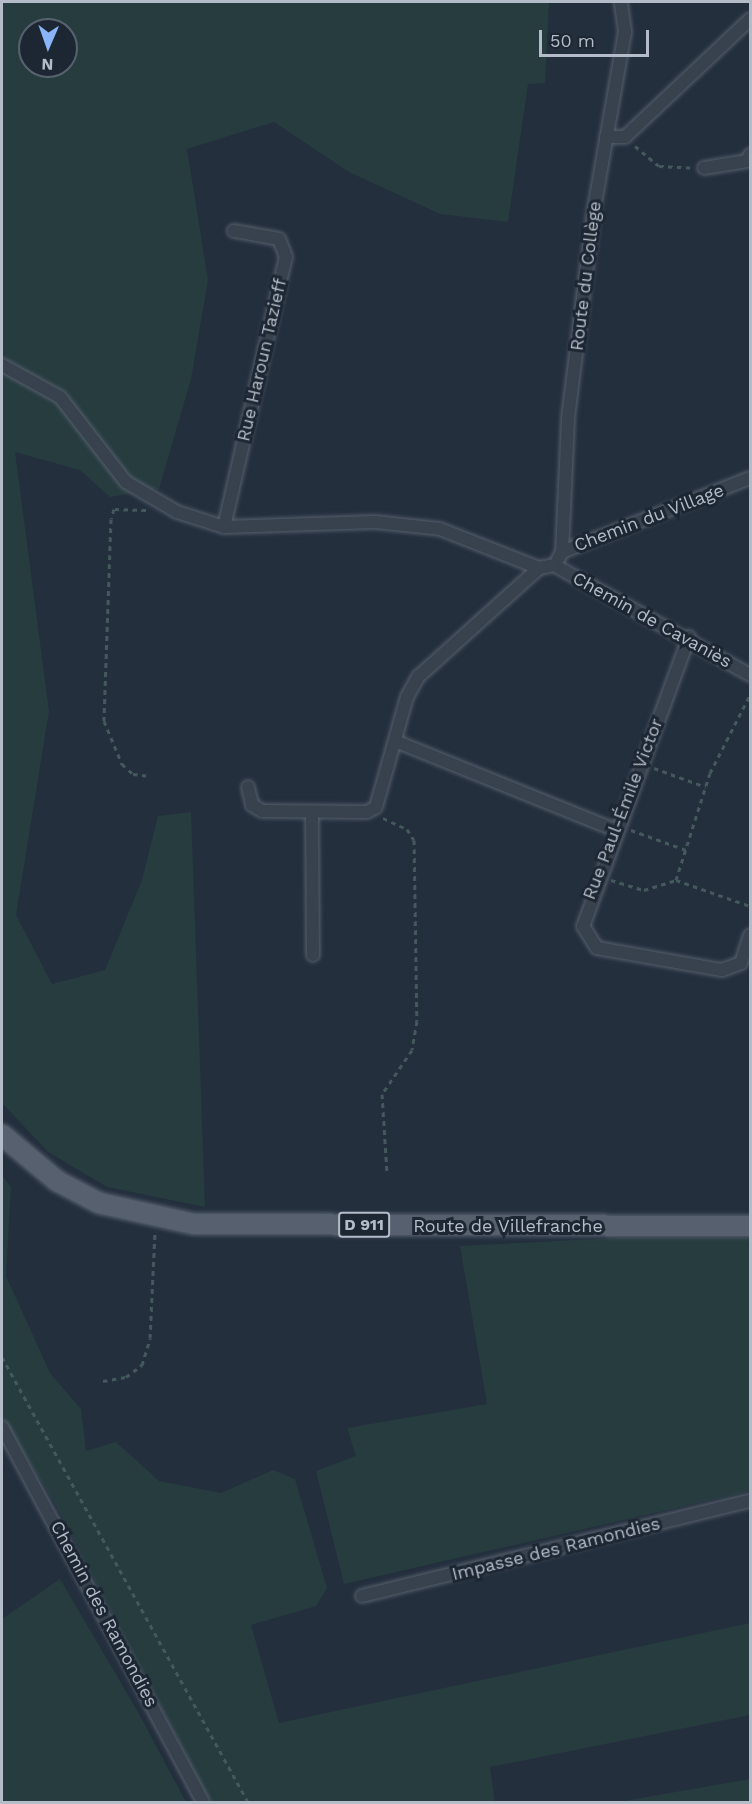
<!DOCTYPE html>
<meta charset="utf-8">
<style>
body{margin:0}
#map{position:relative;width:752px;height:1804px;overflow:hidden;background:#242f3e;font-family:"Work Sans",sans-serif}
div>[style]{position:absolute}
.green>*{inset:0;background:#263c3f}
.path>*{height:3px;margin-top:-1.5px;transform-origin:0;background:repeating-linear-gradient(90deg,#44595c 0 4.5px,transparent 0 9px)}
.roads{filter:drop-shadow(0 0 2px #565f6c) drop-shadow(0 0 2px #565f6c)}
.minor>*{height:12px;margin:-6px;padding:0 6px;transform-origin:6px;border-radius:6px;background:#38414e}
.primary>*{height:20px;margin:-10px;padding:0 10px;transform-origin:10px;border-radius:10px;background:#56606e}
span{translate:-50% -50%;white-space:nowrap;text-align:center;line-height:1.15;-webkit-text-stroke:6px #1d2633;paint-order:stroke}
.shield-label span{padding:2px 4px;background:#1d2633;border:2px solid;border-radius:4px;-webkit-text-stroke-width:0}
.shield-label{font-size:16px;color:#b4bcc9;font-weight:700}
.street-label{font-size:18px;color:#b4bcc9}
.frame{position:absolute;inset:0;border:3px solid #b4bcc9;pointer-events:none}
.north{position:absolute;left:18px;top:18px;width:60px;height:60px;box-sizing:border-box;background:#1d2633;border:2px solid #59626f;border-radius:50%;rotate:182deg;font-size:16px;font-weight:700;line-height:24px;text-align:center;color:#b4bcc9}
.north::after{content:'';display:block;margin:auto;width:21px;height:27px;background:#8ab4f8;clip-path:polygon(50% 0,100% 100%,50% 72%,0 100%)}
.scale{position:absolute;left:539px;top:30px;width:110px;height:27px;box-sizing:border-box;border:3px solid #b4bcc9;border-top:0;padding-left:8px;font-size:18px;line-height:21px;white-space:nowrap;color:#b4bcc9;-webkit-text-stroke:4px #1d2633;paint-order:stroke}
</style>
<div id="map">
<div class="green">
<div style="clip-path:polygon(evenodd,2px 2px,549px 2px,545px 83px,528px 84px,508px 222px,440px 214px,349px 172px,274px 122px,187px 149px,208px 280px,191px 379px,159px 489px,110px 497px,80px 470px,15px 452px,49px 711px,16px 915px,52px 984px,105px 970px,142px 880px,158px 816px,191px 812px,205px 1207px,107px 1187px,48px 1152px,2px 1103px,2px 2px,30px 30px,66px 30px,66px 66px,30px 66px,30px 30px)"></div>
<div style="clip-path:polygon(2px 1175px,11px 1187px,6px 1276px,50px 1373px,81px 1409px,86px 1451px,116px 1442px,159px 1481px,221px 1493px,273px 1470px,295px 1479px,327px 1588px,316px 1606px,251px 1625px,279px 1723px,750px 1623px,750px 1715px,490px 1767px,495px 1802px,211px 1802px,54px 1502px,2px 1417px)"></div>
<div style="clip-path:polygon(617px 1238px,750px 1238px,750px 1491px,344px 1584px,316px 1471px,356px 1456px,347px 1428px,487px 1404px,460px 1246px)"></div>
<div style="clip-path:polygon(60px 1579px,138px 1712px,186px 1802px,2px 1802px,2px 1619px)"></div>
<div style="clip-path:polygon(750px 1779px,750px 1802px,618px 1802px)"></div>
</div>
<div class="path">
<div style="left:635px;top:146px;width:31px;rotate:40deg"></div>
<div style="left:659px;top:166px;width:34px;rotate:3deg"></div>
<div style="left:146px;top:510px;width:32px;rotate:-178deg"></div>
<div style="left:114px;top:509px;width:10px;rotate:107deg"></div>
<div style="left:111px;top:519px;width:202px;rotate:92deg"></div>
<div style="left:104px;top:721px;width:47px;rotate:67.3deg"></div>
<div style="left:122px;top:764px;width:15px;rotate:42deg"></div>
<div style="left:133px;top:774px;width:17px;rotate:7deg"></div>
<div style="left:654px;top:768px;width:55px;rotate:20.1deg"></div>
<div style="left:383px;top:818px;width:26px;rotate:25deg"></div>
<div style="left:407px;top:829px;width:13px;rotate:58deg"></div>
<div style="left:414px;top:840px;width:181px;rotate:89.1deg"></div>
<div style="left:417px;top:1021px;width:29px;rotate:100deg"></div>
<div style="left:412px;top:1050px;width:53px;rotate:124.3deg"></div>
<div style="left:382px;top:1094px;width:80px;rotate:86.4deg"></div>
<div style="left:631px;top:830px;width:59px;rotate:20deg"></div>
<div style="left:611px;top:880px;width:34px;rotate:17deg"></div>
<div style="left:644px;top:890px;width:34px;rotate:-17deg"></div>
<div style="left:676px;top:880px;width:112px;rotate:-72.4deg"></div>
<div style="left:710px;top:773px;width:88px;rotate:-62.9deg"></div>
<div style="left:676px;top:880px;width:78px;rotate:19.4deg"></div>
<div style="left:2px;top:1357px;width:508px;rotate:61.07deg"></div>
<div style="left:103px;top:1381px;width:23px;rotate:-10deg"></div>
<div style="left:126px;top:1377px;width:20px;rotate:-37deg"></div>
<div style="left:142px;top:1365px;width:28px;rotate:-73deg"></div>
<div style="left:150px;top:1338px;width:107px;rotate:-87.3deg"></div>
</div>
<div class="roads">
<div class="minor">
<div style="left:606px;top:137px;width:19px"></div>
<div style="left:625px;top:137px;width:172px;rotate:-43.3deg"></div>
<div style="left:704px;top:168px;width:44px;rotate:-9.2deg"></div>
<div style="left:747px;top:161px;width:7px;rotate:-63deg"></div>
<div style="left:2px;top:365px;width:66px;rotate:28.9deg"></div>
<div style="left:60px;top:397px;width:108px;rotate:52.2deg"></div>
<div style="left:126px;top:482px;width:59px;rotate:30.5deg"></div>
<div style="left:177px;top:512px;width:49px;rotate:17.7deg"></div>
<div style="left:224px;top:527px;width:151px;rotate:-1.9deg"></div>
<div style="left:375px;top:522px;width:65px;rotate:6.1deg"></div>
<div style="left:440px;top:529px;width:106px;rotate:21.5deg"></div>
<div style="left:224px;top:527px;width:277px;rotate:-77.1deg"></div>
<div style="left:286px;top:257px;width:19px;rotate:-111deg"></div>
<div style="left:279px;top:239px;width:46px;rotate:-169.9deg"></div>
<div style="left:562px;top:552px;width:134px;rotate:-87.4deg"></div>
<div style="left:568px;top:418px;width:211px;rotate:-82.9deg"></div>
<div style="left:594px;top:209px;width:180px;rotate:-80.1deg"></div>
<div style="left:625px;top:32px;width:30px;rotate:-98deg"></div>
<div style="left:558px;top:559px;width:8px;rotate:-60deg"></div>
<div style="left:562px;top:552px;width:202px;rotate:-21.5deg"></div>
<div style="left:554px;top:565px;width:225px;rotate:29.3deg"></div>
<div style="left:689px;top:637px;width:308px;rotate:110.1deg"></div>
<div style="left:583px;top:926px;width:26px;rotate:58deg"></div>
<div style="left:597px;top:948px;width:127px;rotate:10deg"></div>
<div style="left:722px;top:970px;width:20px;rotate:-20deg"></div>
<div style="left:741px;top:963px;width:29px;rotate:-72deg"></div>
<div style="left:395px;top:741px;width:237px;rotate:22deg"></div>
<div style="left:248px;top:787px;width:18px;rotate:77deg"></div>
<div style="left:252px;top:805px;width:12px;rotate:31deg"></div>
<div style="left:262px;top:811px;width:105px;rotate:0.5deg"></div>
<div style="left:367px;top:812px;width:10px;rotate:-29deg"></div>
<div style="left:376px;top:807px;width:114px;rotate:-74.3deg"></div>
<div style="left:407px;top:697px;width:23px;rotate:-61deg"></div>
<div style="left:418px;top:677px;width:163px;rotate:-42deg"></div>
<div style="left:539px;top:568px;width:15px;rotate:-11deg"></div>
<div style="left:312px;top:813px;width:142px;rotate:89.6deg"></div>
<div style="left:2px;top:1427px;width:425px;rotate:61.8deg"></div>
<div style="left:362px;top:1596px;width:399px;rotate:-13.8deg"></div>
</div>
<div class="primary">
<div style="left:2px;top:1135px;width:72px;rotate:39.9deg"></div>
<div style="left:57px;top:1181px;width:47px;rotate:27.6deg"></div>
<div style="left:99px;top:1203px;width:97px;rotate:12.5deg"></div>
<div style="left:194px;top:1224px;width:556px;rotate:0.21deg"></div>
</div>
</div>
<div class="shield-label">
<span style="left:364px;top:1225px">D 911</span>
</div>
<div class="street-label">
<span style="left:586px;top:276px;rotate:-83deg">Route du Collège</span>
<span style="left:262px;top:360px;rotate:-77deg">Rue Haroun Tazieff</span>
<span style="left:649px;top:518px;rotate:-21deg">Chemin du Village</span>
<span style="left:652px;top:620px;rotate:29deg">Chemin de Cavaniès</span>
<span style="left:623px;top:809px;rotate:-69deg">Rue Paul-Émile Victor</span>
<span style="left:508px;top:1226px">Route de Villefranche</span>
<span style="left:556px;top:1549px;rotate:-14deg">Impasse des Ramondies</span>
<span style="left:104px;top:1614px;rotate:62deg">Chemin des Ramondies</span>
</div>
<div class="frame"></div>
<div class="north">N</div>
<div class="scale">50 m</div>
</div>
